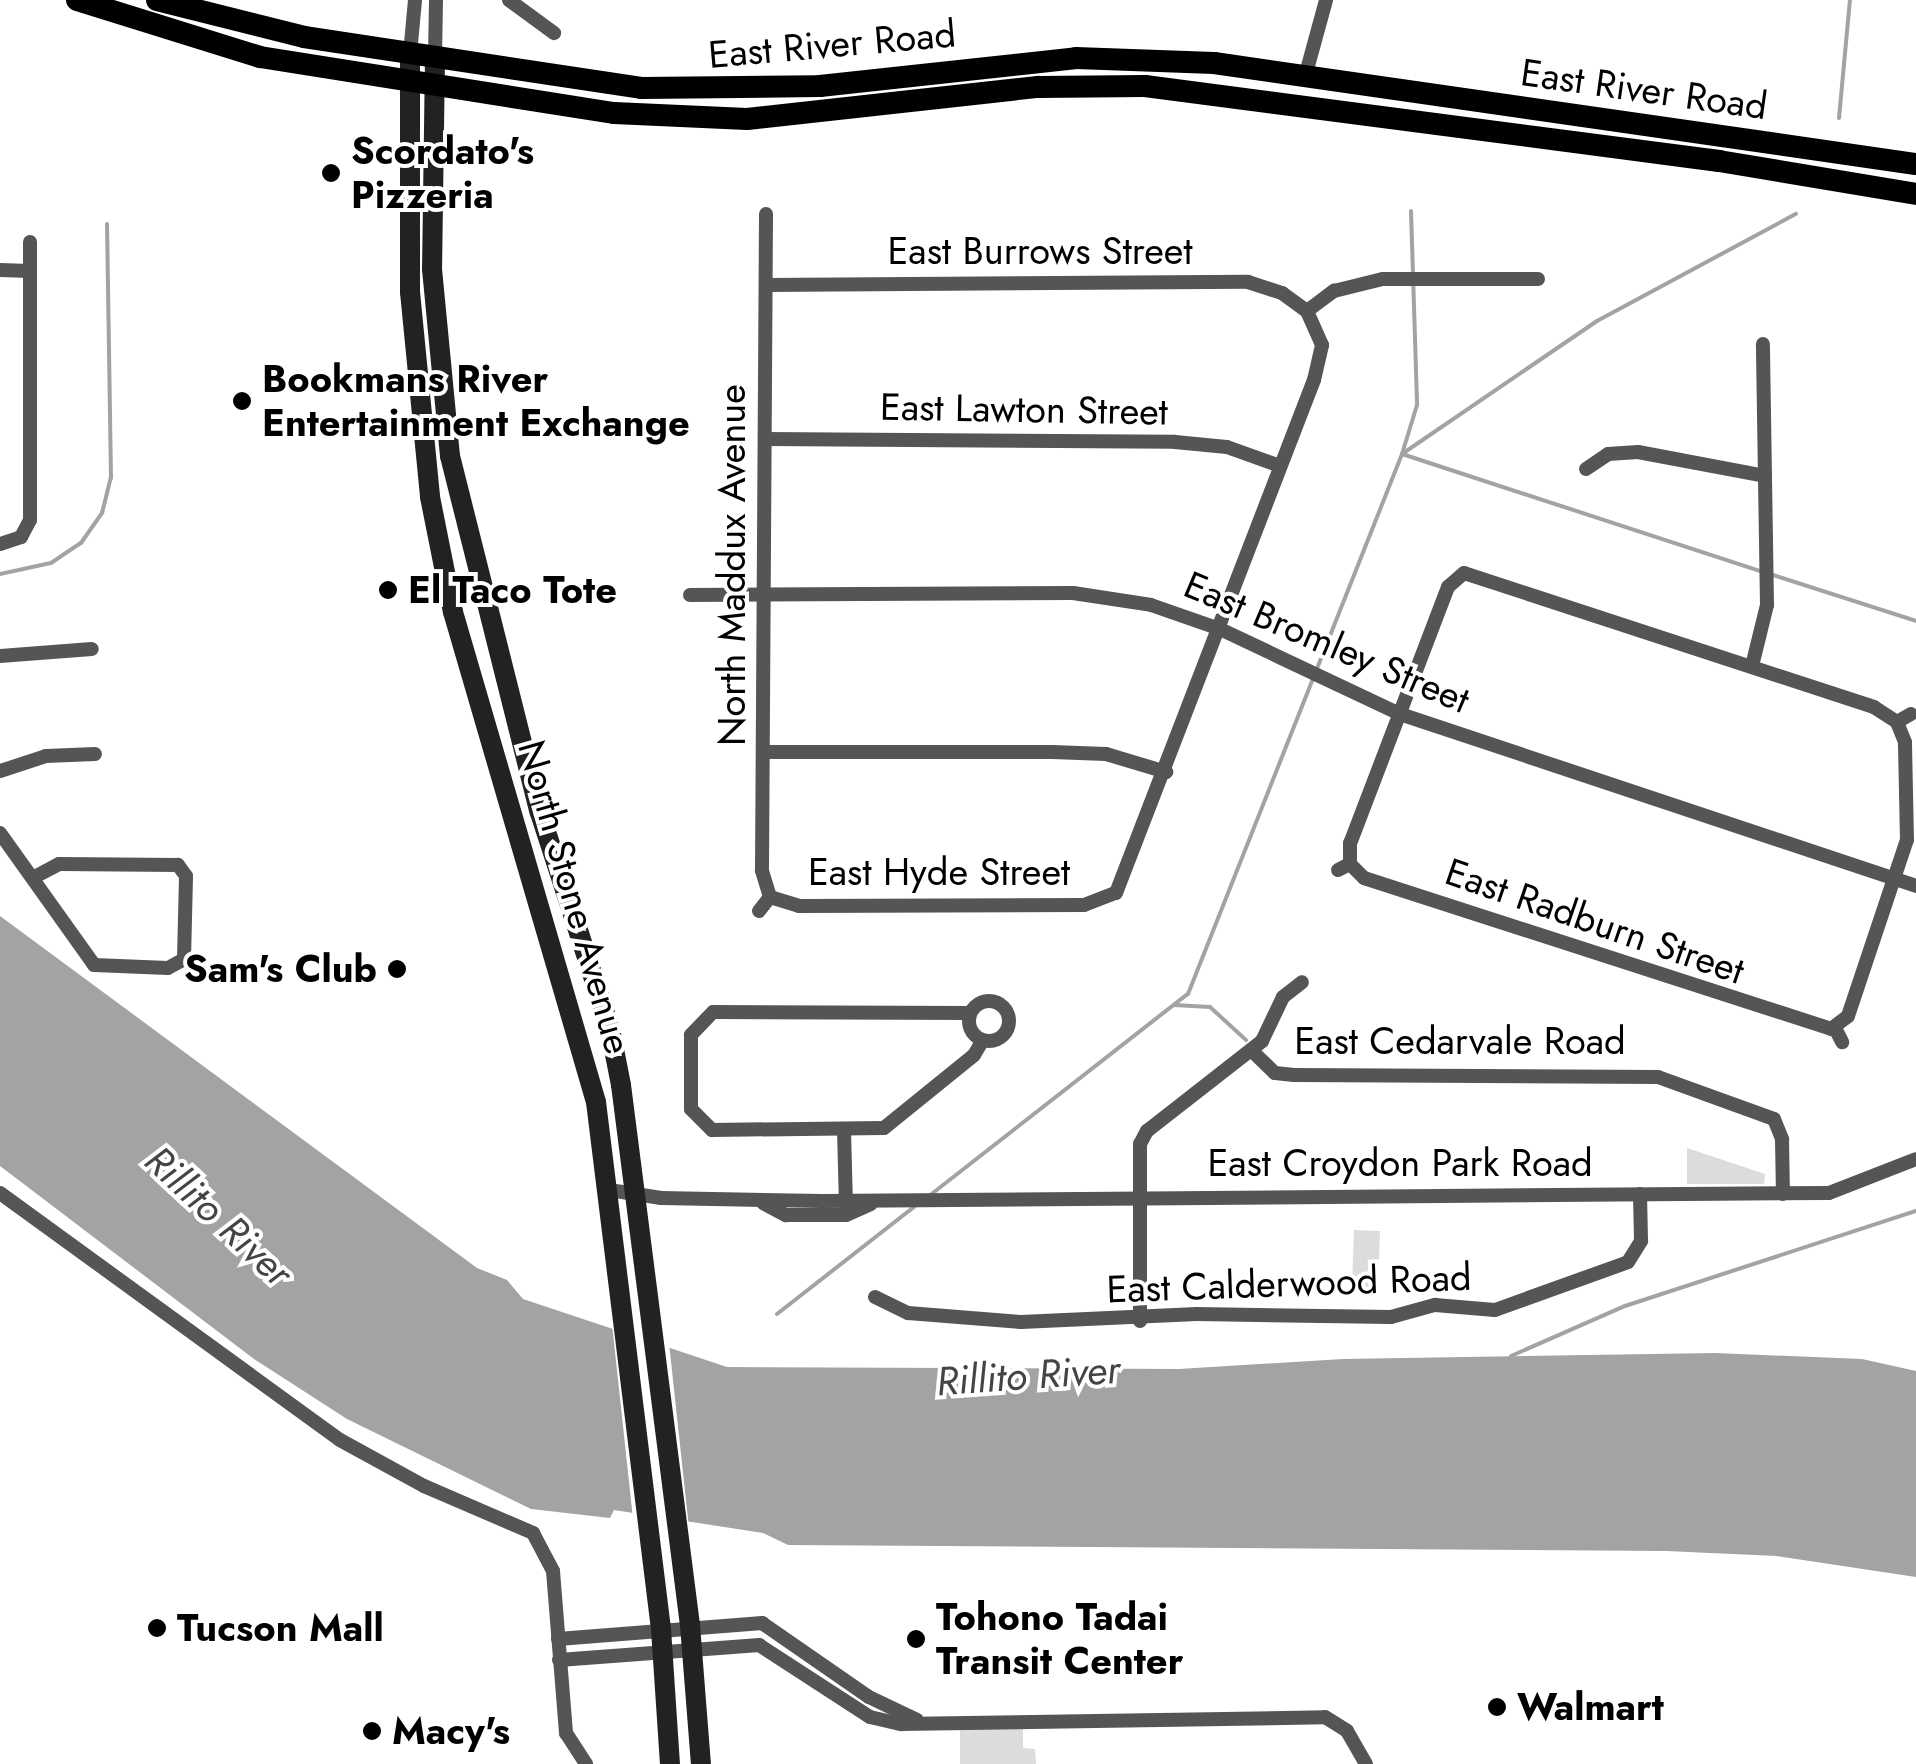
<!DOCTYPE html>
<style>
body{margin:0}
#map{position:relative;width:1916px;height:1764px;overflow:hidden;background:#fff;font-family:Jost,sans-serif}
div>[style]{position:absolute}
.green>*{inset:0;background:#dcdcdc;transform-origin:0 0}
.water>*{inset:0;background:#a3a3a3}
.pier>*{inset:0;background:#fff}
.stream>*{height:4px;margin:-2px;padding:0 2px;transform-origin:2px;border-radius:2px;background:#a3a3a3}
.street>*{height:14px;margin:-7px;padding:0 7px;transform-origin:7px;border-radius:7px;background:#555}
.street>.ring{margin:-7px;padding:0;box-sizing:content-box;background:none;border:14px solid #555;border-radius:50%}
.secondary>*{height:20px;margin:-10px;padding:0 10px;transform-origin:10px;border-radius:10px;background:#222}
.primary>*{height:22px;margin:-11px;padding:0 11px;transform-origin:11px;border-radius:11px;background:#000}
.dots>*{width:28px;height:28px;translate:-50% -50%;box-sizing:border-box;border:5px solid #fff;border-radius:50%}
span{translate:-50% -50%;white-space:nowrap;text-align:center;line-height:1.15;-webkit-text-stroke:8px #fff;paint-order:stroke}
.street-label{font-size:38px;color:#000}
.poi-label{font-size:38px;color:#000;font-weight:700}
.left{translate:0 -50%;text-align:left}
.right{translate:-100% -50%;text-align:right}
.water-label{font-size:40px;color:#444;font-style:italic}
</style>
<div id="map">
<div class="green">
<div style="clip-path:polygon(1687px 1148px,1765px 1174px,1764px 1184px,1687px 1184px)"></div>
<div style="left:1354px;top:1230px;width:26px;height:57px;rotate:2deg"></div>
<div style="clip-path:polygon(960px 1729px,1023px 1729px,1023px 1748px,1035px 1749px,1036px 1764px,960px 1764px)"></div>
</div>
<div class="water">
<div style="clip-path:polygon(0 916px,477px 1268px,507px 1280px,523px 1299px,727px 1367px,1179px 1369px,1343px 1359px,1715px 1353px,1862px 1359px,1916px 1371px,1916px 1577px,1777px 1556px,1666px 1551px,788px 1545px,763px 1533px,614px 1510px,610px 1518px,531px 1509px,347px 1419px,254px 1359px,0 1166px)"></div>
</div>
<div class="pier">
<div style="clip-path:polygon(612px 1324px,669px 1343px,689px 1528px,633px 1519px)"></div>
</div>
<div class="stream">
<div style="left:1839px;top:118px;width:119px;rotate:-84.7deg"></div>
<div style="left:1411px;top:211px;width:194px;rotate:88.2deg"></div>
<div style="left:1417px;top:405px;width:51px;rotate:107deg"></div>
<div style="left:1402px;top:454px;width:381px;rotate:18.1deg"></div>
<div style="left:0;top:574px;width:52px;rotate:-12.2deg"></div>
<div style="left:51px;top:563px;width:36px;rotate:-34deg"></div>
<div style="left:81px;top:543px;width:37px;rotate:-55deg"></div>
<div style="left:102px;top:513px;width:36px;rotate:-76deg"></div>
<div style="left:111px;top:478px;width:254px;rotate:-90.9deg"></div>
<div style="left:1773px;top:575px;width:150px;rotate:17.8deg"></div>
<div style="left:1174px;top:1005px;width:36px;rotate:3deg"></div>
<div style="left:1210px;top:1007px;width:49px;rotate:42.5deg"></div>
<div style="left:929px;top:1196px;width:328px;rotate:-38deg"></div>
<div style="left:1188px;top:994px;width:581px;rotate:-68.38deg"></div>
<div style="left:1402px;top:454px;width:236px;rotate:-34.3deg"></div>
<div style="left:1597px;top:321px;width:226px;rotate:-28.3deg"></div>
<div style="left:777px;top:1314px;width:179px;rotate:-38deg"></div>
<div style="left:1511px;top:1356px;width:124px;rotate:-23.7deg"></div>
<div style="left:1625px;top:1306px;width:306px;rotate:-18.1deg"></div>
</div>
<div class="street">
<div style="left:509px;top:0;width:56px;rotate:36.3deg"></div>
<div style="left:410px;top:54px;width:54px;rotate:-84.7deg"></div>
<div style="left:435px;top:57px;width:57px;rotate:-89deg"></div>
<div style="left:1305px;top:77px;width:80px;rotate:-74.7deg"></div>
<div style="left:0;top:270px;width:30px;rotate:2deg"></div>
<div style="left:766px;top:285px;width:482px;rotate:-0.4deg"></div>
<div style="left:1248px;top:282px;width:36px;rotate:18deg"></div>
<div style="left:1282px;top:293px;width:31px;rotate:36deg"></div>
<div style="left:1307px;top:311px;width:34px;rotate:-37deg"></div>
<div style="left:1334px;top:291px;width:50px;rotate:-13.8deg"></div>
<div style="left:1383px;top:279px;width:155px"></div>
<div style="left:765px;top:439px;width:410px;rotate:0.4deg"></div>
<div style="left:1175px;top:442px;width:52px;rotate:5.5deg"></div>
<div style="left:1227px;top:447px;width:56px;rotate:19.7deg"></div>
<div style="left:1586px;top:469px;width:27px;rotate:-34deg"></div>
<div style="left:1608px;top:454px;width:30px;rotate:-4deg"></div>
<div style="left:1638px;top:452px;width:129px;rotate:10.7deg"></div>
<div style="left:0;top:544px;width:22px;rotate:-18deg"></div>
<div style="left:21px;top:537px;width:19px;rotate:-62deg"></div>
<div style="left:30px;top:520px;width:278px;rotate:-90deg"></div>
<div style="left:690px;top:595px;width:383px;rotate:-0.3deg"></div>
<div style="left:1073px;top:593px;width:79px;rotate:8.7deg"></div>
<div style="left:1151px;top:605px;width:73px;rotate:19.2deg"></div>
<div style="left:1220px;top:629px;width:199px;rotate:25.3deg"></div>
<div style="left:1400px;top:714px;width:544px;rotate:18.43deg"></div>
<div style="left:0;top:656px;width:92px;rotate:-4.4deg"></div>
<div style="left:1752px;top:666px;width:63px;rotate:-76.2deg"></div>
<div style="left:1767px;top:605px;width:261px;rotate:-90.9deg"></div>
<div style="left:1897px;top:722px;width:16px;rotate:-30deg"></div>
<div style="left:764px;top:752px;width:288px"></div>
<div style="left:1052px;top:752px;width:54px;rotate:2.1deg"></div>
<div style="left:1106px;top:754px;width:63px;rotate:16.7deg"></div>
<div style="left:0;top:771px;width:48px;rotate:-18.1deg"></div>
<div style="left:46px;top:756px;width:49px;rotate:-2.3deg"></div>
<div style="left:0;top:833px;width:162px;rotate:54.5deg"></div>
<div style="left:94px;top:965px;width:74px;rotate:2.3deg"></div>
<div style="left:168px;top:968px;width:18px;rotate:-29deg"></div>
<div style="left:184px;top:959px;width:83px;rotate:-88.6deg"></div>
<div style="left:186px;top:876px;width:14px;rotate:-126deg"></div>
<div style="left:178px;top:865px;width:119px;rotate:-179.5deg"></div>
<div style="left:59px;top:864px;width:27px;rotate:152deg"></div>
<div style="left:1338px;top:870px;width:13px;rotate:-27deg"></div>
<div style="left:1350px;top:864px;width:20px;rotate:45deg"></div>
<div style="left:1364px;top:878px;width:491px;rotate:17.9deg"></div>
<div style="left:1831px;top:1029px;width:21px;rotate:-37deg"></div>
<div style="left:1848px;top:1016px;width:186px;rotate:-71.5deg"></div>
<div style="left:1907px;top:840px;width:98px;rotate:-91.2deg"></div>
<div style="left:1905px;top:742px;width:22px;rotate:-112deg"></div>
<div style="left:1897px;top:722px;width:27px;rotate:-147deg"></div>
<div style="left:1874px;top:707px;width:431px;rotate:-161.9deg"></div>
<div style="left:1464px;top:573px;width:21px;rotate:139deg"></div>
<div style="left:1448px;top:587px;width:274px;rotate:110.9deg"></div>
<div style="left:1350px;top:843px;width:21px;rotate:90deg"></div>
<div style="left:770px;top:897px;width:30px;rotate:17deg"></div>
<div style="left:799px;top:906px;width:285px;rotate:-0.2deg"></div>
<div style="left:1084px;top:905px;width:34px;rotate:-21deg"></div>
<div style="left:1116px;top:893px;width:550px;rotate:-68.9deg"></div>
<div style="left:1314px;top:380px;width:36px;rotate:-77deg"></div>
<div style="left:1322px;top:345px;width:37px;rotate:-114deg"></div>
<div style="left:759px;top:911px;width:18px;rotate:-52deg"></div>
<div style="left:770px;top:897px;width:28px;rotate:-107deg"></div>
<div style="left:762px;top:870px;width:656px;rotate:-89.65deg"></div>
<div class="ring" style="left:969px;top:1001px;width:26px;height:26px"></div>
<div style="left:970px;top:1013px;width:257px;rotate:-179.8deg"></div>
<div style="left:713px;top:1012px;width:32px;rotate:134deg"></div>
<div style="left:691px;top:1035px;width:74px;rotate:90deg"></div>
<div style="left:691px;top:1109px;width:30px;rotate:45deg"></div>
<div style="left:712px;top:1130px;width:172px;rotate:-0.7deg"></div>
<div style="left:884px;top:1128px;width:116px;rotate:-39deg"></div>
<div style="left:974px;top:1055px;width:17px;rotate:-59deg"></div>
<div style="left:1835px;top:1028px;width:16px;rotate:63deg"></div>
<div style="left:1251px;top:1050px;width:33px;rotate:44deg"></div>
<div style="left:1275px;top:1073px;width:19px;rotate:6deg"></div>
<div style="left:1294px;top:1075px;width:364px;rotate:0.3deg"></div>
<div style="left:1658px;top:1077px;width:123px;rotate:19.9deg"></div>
<div style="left:1774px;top:1119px;width:22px;rotate:68deg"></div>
<div style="left:1782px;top:1139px;width:55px;rotate:89deg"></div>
<div style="left:844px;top:1130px;width:79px;rotate:88.5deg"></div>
<div style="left:609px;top:1190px;width:53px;rotate:8.7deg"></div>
<div style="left:661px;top:1198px;width:161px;rotate:1.1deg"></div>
<div style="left:822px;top:1201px;width:1007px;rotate:-0.46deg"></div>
<div style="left:1829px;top:1193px;width:93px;rotate:-21.3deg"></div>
<div style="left:0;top:1193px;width:420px;rotate:36deg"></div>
<div style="left:340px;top:1440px;width:96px;rotate:28.7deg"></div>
<div style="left:424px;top:1486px;width:119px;rotate:23.3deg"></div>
<div style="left:533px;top:1533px;width:43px;rotate:62.2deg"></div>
<div style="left:553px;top:1571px;width:163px;rotate:85.4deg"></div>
<div style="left:566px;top:1733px;width:37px;rotate:57deg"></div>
<div style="left:763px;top:1203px;width:26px;rotate:28deg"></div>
<div style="left:786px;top:1215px;width:60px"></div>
<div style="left:846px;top:1215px;width:27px;rotate:-24deg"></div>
<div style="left:875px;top:1297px;width:37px;rotate:26deg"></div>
<div style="left:908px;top:1313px;width:113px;rotate:4.6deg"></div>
<div style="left:1021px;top:1322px;width:176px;rotate:-2.6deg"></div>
<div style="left:1197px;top:1314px;width:194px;rotate:0.9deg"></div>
<div style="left:1391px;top:1317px;width:46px;rotate:-15.3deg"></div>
<div style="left:1435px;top:1305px;width:60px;rotate:4.8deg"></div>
<div style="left:1495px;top:1310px;width:141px;rotate:-19.8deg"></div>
<div style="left:1628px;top:1262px;width:25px;rotate:-58deg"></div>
<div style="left:1641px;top:1241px;width:47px;rotate:-91.2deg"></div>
<div style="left:1140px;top:1321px;width:177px;rotate:-90deg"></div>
<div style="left:1140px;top:1144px;width:15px;rotate:-62deg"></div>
<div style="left:1147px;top:1131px;width:146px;rotate:-38deg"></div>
<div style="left:1262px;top:1041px;width:49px;rotate:-64.5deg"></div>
<div style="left:1283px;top:997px;width:24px;rotate:-38deg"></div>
<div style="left:558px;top:1639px;width:205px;rotate:-4.5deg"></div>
<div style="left:762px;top:1623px;width:130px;rotate:34.7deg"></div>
<div style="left:869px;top:1697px;width:53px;rotate:25.6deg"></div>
<div style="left:559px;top:1660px;width:201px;rotate:-4.3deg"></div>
<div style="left:759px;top:1645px;width:132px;rotate:33deg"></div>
<div style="left:870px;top:1717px;width:32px;rotate:13deg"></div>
<div style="left:901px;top:1724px;width:424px;rotate:-0.9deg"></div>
<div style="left:1325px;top:1717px;width:26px;rotate:32deg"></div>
<div style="left:1347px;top:1731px;width:38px;rotate:60deg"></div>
</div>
<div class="secondary">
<div style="left:410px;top:54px;width:238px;rotate:90deg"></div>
<div style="left:410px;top:292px;width:206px;rotate:84.4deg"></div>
<div style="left:430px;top:497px;width:117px;rotate:78.7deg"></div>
<div style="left:453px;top:612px;width:510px;rotate:73.73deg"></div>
<div style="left:596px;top:1102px;width:531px;rotate:82.97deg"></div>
<div style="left:661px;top:1629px;width:135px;rotate:86.2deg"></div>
<div style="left:435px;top:57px;width:212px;rotate:90.8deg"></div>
<div style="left:432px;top:269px;width:188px;rotate:84.5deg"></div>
<div style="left:450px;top:456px;width:368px;rotate:75.9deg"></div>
<div style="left:540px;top:813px;width:227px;rotate:72deg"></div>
<div style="left:610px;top:1029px;width:57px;rotate:78.9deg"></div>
<div style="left:621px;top:1085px;width:544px;rotate:82.72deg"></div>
<div style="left:690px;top:1625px;width:139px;rotate:85.5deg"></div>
</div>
<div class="primary">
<div style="left:77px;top:0;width:192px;rotate:17.3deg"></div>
<div style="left:260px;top:57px;width:358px;rotate:9deg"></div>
<div style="left:614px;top:113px;width:133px;rotate:2.6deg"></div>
<div style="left:747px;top:119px;width:293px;rotate:-6.3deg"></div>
<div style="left:1038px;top:87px;width:107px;rotate:-0.5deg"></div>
<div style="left:1145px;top:86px;width:579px;rotate:7.44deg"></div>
<div style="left:1719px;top:161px;width:200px;rotate:9.5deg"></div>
<div style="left:157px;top:0;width:152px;rotate:14.1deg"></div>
<div style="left:304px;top:37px;width:341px;rotate:8.6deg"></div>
<div style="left:641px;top:88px;width:179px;rotate:-0.6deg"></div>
<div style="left:820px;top:86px;width:258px;rotate:-6.2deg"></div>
<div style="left:1076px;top:58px;width:138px;rotate:2.1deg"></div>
<div style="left:1214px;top:63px;width:709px;rotate:8.19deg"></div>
</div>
<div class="dots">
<div style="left:331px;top:173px;background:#000"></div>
<div style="left:242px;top:401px;background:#000"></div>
<div style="left:388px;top:590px;background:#000"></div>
<div style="left:397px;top:969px;background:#000"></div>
<div style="left:157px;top:1628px;background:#000"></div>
<div style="left:916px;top:1639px;background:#000"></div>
<div style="left:1497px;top:1707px;background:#000"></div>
<div style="left:372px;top:1731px;background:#000"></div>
</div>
<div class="street-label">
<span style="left:832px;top:44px;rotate:-5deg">East River Road</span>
<span style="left:1644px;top:89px;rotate:8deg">East River Road</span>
<span style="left:1040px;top:251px">East Burrows Street</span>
<span style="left:1024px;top:409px;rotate:1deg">East Lawton Street</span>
<span style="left:732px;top:565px;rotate:-90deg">North Maddux Avenue</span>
<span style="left:1327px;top:642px;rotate:23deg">East Bromley Street</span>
<span style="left:939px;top:872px">East Hyde Street</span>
<span style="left:575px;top:897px;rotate:74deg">North Stone Avenue</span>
<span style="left:1595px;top:921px;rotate:19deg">East Radburn Street</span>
<span style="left:1460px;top:1041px">East Cedarvale Road</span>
<span style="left:1400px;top:1163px">East Croydon Park Road</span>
<span style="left:1289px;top:1283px;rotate:-2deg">East Calderwood Road</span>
</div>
<div class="poi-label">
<span class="left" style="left:351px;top:173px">Scordato's<br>Pizzeria</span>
<span class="left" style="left:262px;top:401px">Bookmans River<br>Entertainment Exchange</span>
<span class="left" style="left:408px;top:590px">El Taco Tote</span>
<span class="right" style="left:377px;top:969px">Sam's Club</span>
<span class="left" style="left:936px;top:1639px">Tohono Tadai<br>Transit Center</span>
<span class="left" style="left:177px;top:1628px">Tucson Mall</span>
<span class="left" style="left:1517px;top:1707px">Walmart</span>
<span class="left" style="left:392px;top:1731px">Macy's</span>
</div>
<div class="water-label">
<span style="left:219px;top:1216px;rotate:43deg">Rillito River</span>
<span style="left:1028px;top:1375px;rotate:-4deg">Rillito River</span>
</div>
</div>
